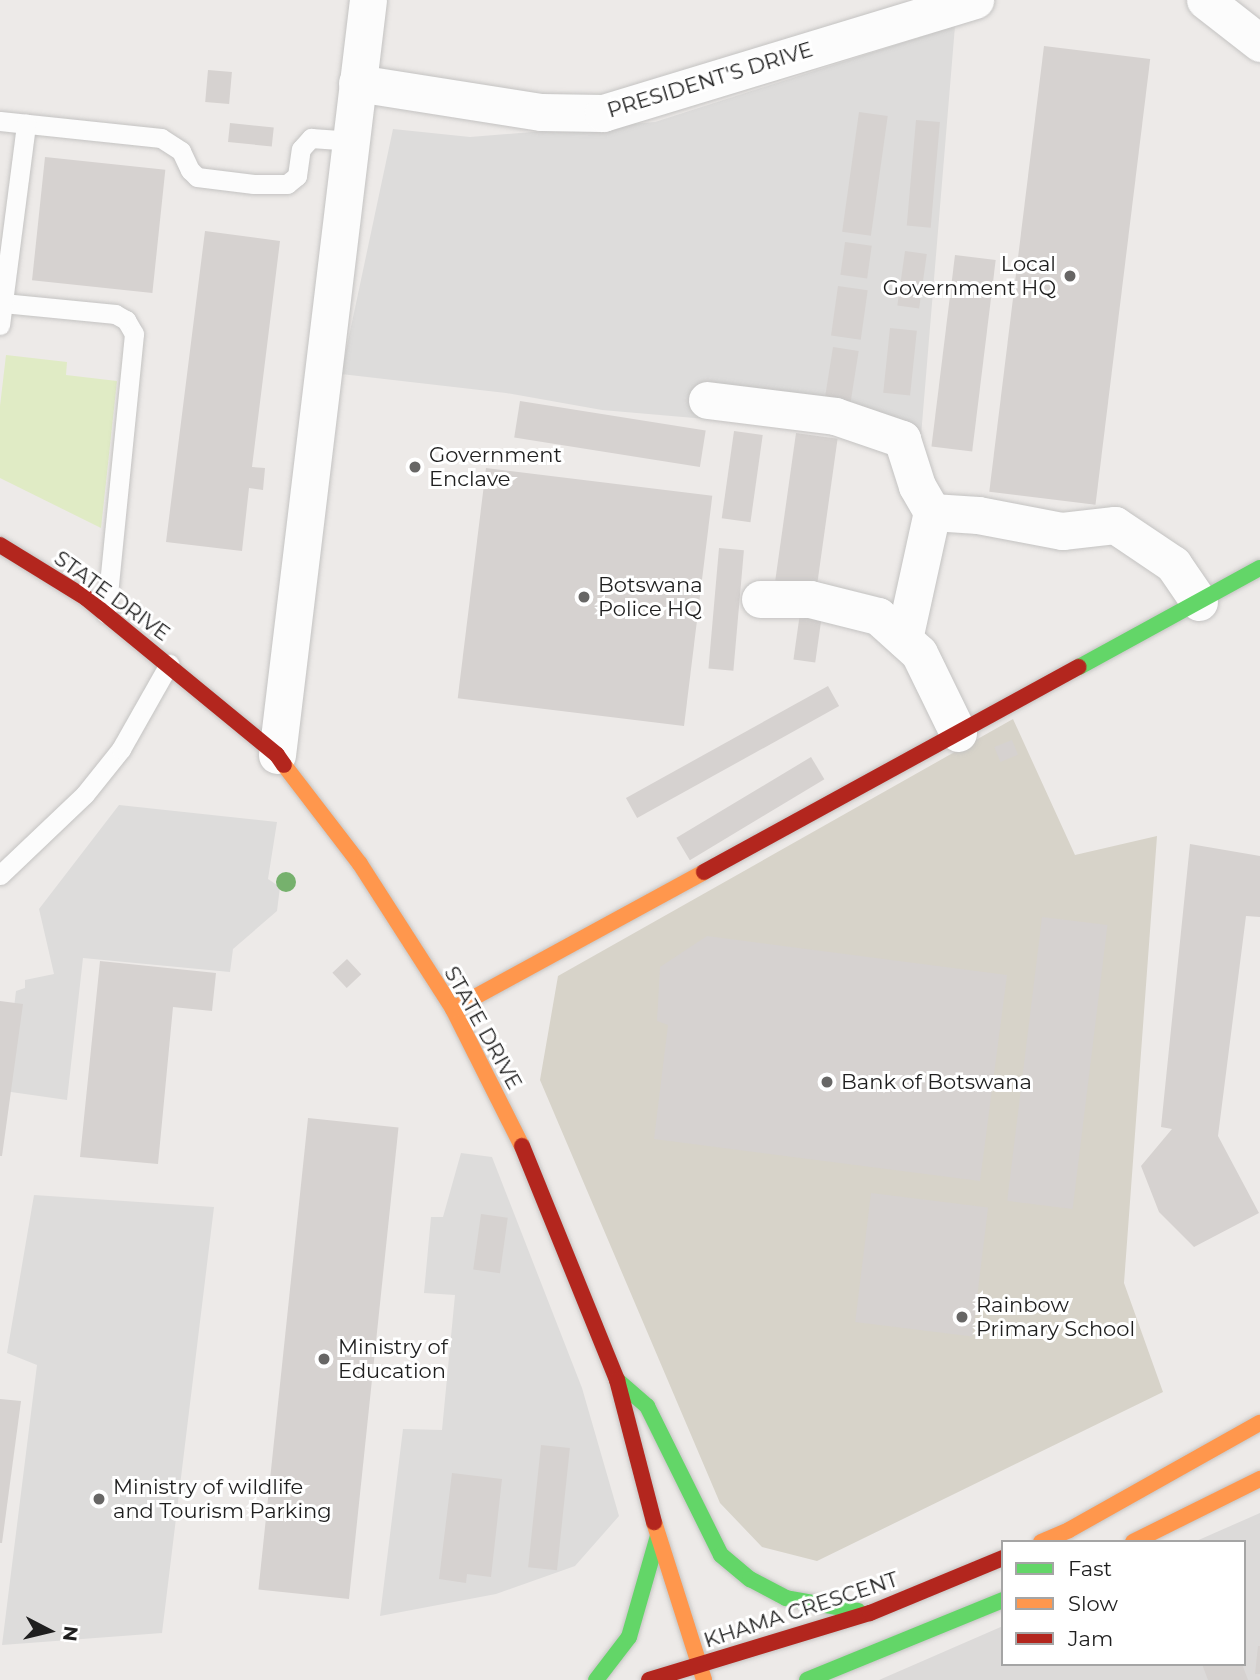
<!DOCTYPE html>
<style>
body{margin:0}
#map{position:relative;width:1260px;height:1680px;overflow:hidden;background:#edeae8;font-family:Montserrat,sans-serif}
div>[style]{position:absolute}
.residential>*{inset:0;background:#dcdad9}
.construction>*{inset:0;background:#d7d3c9}
.grass>*{inset:0;background:#e0ebc5}
.parking>*{inset:0;background:#dddcdb}
.building>*{inset:0;background:#d6d2d0;transform-origin:0 0}
.roads{filter:drop-shadow(0 0 2px #c4c3c2) drop-shadow(0 0 2px #c4c3c2)}
.lane>*{height:19px;margin:-9.5px;padding:0 9.5px;transform-origin:9.5px;border-radius:9.5px;background:#fcfcfc}
.street>*{height:37px;margin:-18.5px;padding:0 18.5px;transform-origin:18.5px;border-radius:18.5px;background:#fcfcfc}
.fast>*{height:16px;margin:-8px;padding:0 8px;transform-origin:8px;border-radius:8px;background:#63d668}
.slow>*{height:16px;margin:-8px;padding:0 8px;transform-origin:8px;border-radius:8px;background:#ff974d}
.jam>*{height:16px;margin:-8px;padding:0 8px;transform-origin:8px;border-radius:8px;background:#b3261e}
.trees>*{width:20px;height:20px;margin:-10px;border-radius:50%;background:#76b16d}
.dots>*{width:19px;height:19px;translate:-50% -50%;box-sizing:border-box;border:4px solid #fff;border-radius:50%}
span{translate:-50% -50%;white-space:nowrap;text-align:center;line-height:1.15;-webkit-text-stroke:6px #fff;paint-order:stroke}
.street-label{font-size:21px;color:#1f1f1f}
.poi-label{font-size:21px;color:#1f1f1f}
.right{translate:-100% -50%;text-align:right}
.left{translate:0 -50%;text-align:left}
.legend{position:absolute;left:1001px;top:1540px;width:245px;height:126px;box-sizing:border-box;background:#fff;border:2px solid #a5a5a5;margin:0;padding:9px 12px;list-style:none;font-size:21px;color:#1f1f1f}
.legend li{display:flex;align-items:center;gap:14px;height:35px}
.legend b{width:35px;border:2px solid #a5a5a5}
.north{position:absolute;left:14px;top:1596px;width:70px;height:70px;-webkit-text-stroke:5px #fff;paint-order:stroke;rotate:97deg;font-size:19px;font-weight:700;line-height:28px;text-align:center;color:#1f1f1f}
.north::after{content:'';display:block;margin:auto;width:24px;height:32px;background:#1f1f1f;clip-path:polygon(50% 0,100% 100%,50% 72%,0 100%)}
</style>
<div id="map">
<div class="residential">
<div style="clip-path:polygon(1260px 1513px,1260px 1680px,879px 1680px,1003px 1626px,1003px 1664px,1244px 1664px,1244px 1542px,1194px 1542px)"></div>
</div>
<div class="construction">
<div style="clip-path:polygon(1013px 719px,1075px 855px,1157px 836px,1124px 1283px,1163px 1392px,817px 1561px,762px 1547px,720px 1503px,540px 1080px,558px 976px)"></div>
</div>
<div class="grass">
<div style="clip-path:polygon(6px 355px,67px 362px,66px 375px,117px 381px,101px 528px,0 478px,0 406px)"></div>
</div>
<div class="parking">
<div style="clip-path:polygon(955px 26px,921px 436px,881px 442px,786px 426px,602px 410px,506px 393px,341px 374px,393px 129px,470px 137px,655px 122px)"></div>
<div style="clip-path:polygon(119px 805px,277px 822px,268px 879px,280px 887px,277px 911px,233px 949px,230px 972px,83px 958px,67px 1100px,4px 1091px,16px 991px,25px 988px,25px 980px,54px 974px,39px 909px)"></div>
<div style="clip-path:polygon(461px 1153px,492px 1157px,582px 1388px,619px 1516px,575px 1566px,496px 1594px,380px 1616px,403px 1429px,442px 1430px,455px 1295px,424px 1293px,431px 1217px,443px 1217px)"></div>
<div style="clip-path:polygon(34px 1195px,214px 1207px,162px 1633px,2px 1645px,37px 1365px,7px 1353px)"></div>
</div>
<div class="building">
<div style="left:1044px;top:46px;width:107px;height:449px;rotate:7deg"></div>
<div style="left:208px;top:70px;width:24px;height:32px;rotate:5deg"></div>
<div style="left:859px;top:112px;width:29px;height:121px;rotate:8deg"></div>
<div style="left:916px;top:120px;width:24px;height:106px;rotate:5deg"></div>
<div style="left:230px;top:123px;width:44px;height:19px;rotate:6deg"></div>
<div style="left:45px;top:157px;width:121px;height:124px;rotate:6deg"></div>
<div style="clip-path:polygon(205px 231px,280px 241px,252px 467px,265px 468px,263px 490px,249px 488px,242px 551px,166px 542px)"></div>
<div style="left:845px;top:242px;width:27px;height:33px;rotate:8deg"></div>
<div style="left:905px;top:251px;width:22px;height:55px;rotate:8deg"></div>
<div style="left:955px;top:255px;width:41px;height:193px;rotate:7deg"></div>
<div style="left:838px;top:286px;width:30px;height:50px;rotate:8deg"></div>
<div style="left:890px;top:328px;width:27px;height:65px;rotate:6deg"></div>
<div style="left:833px;top:347px;width:26px;height:53px;rotate:9deg"></div>
<div style="left:520px;top:401px;width:188px;height:37px;rotate:9deg"></div>
<div style="left:734px;top:431px;width:29px;height:88px;rotate:8deg"></div>
<div style="left:796px;top:433px;width:42px;height:149px;rotate:8deg"></div>
<div style="left:486px;top:468px;width:228px;height:232px;rotate:7deg"></div>
<div style="left:719px;top:548px;width:25px;height:121px;rotate:5deg"></div>
<div style="left:800px;top:613px;width:22px;height:47px;rotate:8deg"></div>
<div style="left:828px;top:686px;width:23px;height:231px;rotate:61deg"></div>
<div style="left:1012px;top:740px;width:16px;height:19px;rotate:68deg"></div>
<div style="left:811px;top:757px;width:26px;height:157px;rotate:59deg"></div>
<div style="clip-path:polygon(1190px 844px,1260px 856px,1260px 917px,1246px 916px,1218px 1136px,1259px 1213px,1194px 1247px,1159px 1212px,1141px 1166px,1172px 1129px,1161px 1127px)"></div>
<div style="left:1042px;top:917px;width:66px;height:286px;rotate:7deg"></div>
<div style="clip-path:polygon(707px 936px,1007px 975px,980px 1181px,654px 1139px,668px 1025px,657px 1021px,660px 967px)"></div>
<div style="left:347px;top:959px;width:21px;height:20px;rotate:47deg"></div>
<div style="clip-path:polygon(100px 961px,216px 973px,212px 1011px,173px 1007px,158px 1164px,80px 1157px)"></div>
<div style="clip-path:polygon(0 1001px,23px 1004px,2px 1156px,0 1156px)"></div>
<div style="left:308px;top:1118px;width:91px;height:474px;rotate:6deg"></div>
<div style="left:871px;top:1193px;width:118px;height:130px;rotate:7deg"></div>
<div style="left:481px;top:1214px;width:27px;height:56px;rotate:8deg"></div>
<div style="clip-path:polygon(0 1399px,21px 1401px,2px 1543px,0 1543px)"></div>
<div style="left:541px;top:1445px;width:29px;height:123px;rotate:6deg"></div>
<div style="clip-path:polygon(452px 1473px,502px 1479px,491px 1577px,467px 1574px,466px 1583px,439px 1579px)"></div>
<div style="clip-path:polygon(1258px 1646px,1260px 1646px,1260px 1674px,1255px 1674px)"></div>
<div style="clip-path:polygon(1202px 1664px,1242px 1664px,1248px 1680px,1208px 1680px)"></div>
</div>
<div class="roads">
<div class="lane">
<div style="left:0;top:121px;width:162px;rotate:6deg"></div>
<div style="left:161px;top:138px;width:24px;rotate:33deg"></div>
<div style="left:181px;top:151px;width:21px;rotate:65deg"></div>
<div style="left:190px;top:170px;width:10px;rotate:45deg"></div>
<div style="left:197px;top:177px;width:57px;rotate:7deg"></div>
<div style="left:254px;top:184px;width:33px"></div>
<div style="left:287px;top:184px;width:13px;rotate:-39deg"></div>
<div style="left:297px;top:176px;width:27px;rotate:-82deg"></div>
<div style="left:301px;top:149px;width:15px;rotate:-48deg"></div>
<div style="left:311px;top:138px;width:39px;rotate:4deg"></div>
<div style="left:3px;top:303px;width:113px;rotate:5.6deg"></div>
<div style="left:115px;top:314px;width:13px;rotate:29deg"></div>
<div style="left:126px;top:320px;width:16px;rotate:60deg"></div>
<div style="left:134px;top:334px;width:281px;rotate:95.7deg"></div>
<div style="left:0;top:325px;width:203px;rotate:-82.6deg"></div>
<div style="left:0;top:875px;width:117px;rotate:-43.6deg"></div>
<div style="left:85px;top:794px;width:58px;rotate:-51.3deg"></div>
<div style="left:121px;top:749px;width:98px;rotate:-60.5deg"></div>
</div>
<div class="street">
<div style="left:1205px;top:0;width:70px;rotate:38deg"></div>
<div style="left:357px;top:83px;width:186px;rotate:9deg"></div>
<div style="left:541px;top:112px;width:62px;rotate:0.9deg"></div>
<div style="left:603px;top:113px;width:389px;rotate:-16.9deg"></div>
<div style="left:707px;top:400px;width:129px;rotate:7.1deg"></div>
<div style="left:835px;top:416px;width:71px;rotate:18.9deg"></div>
<div style="left:902px;top:439px;width:49px;rotate:72.3deg"></div>
<div style="left:917px;top:486px;width:30px;rotate:60deg"></div>
<div style="left:932px;top:512px;width:46px;rotate:3.7deg"></div>
<div style="left:978px;top:515px;width:86px;rotate:10.8deg"></div>
<div style="left:1062px;top:531px;width:53px;rotate:-6.5deg"></div>
<div style="left:1115px;top:525px;width:70px;rotate:33.9deg"></div>
<div style="left:1173px;top:564px;width:46px;rotate:55.6deg"></div>
<div style="left:760px;top:599px;width:50px"></div>
<div style="left:810px;top:599px;width:70px;rotate:14deg"></div>
<div style="left:878px;top:616px;width:55px;rotate:42.1deg"></div>
<div style="left:919px;top:653px;width:89px;rotate:64deg"></div>
<div style="left:904px;top:639px;width:130px;rotate:-77.6deg"></div>
<div style="left:277px;top:755px;width:760px;rotate:-83.13deg"></div>
</div>
<div class="fast">
<div style="left:1079px;top:667px;width:206px;rotate:-28.7deg"></div>
<div style="left:617px;top:1380px;width:40px;rotate:41deg"></div>
<div style="left:647px;top:1406px;width:166px;rotate:63.6deg"></div>
<div style="left:721px;top:1555px;width:38px;rotate:40deg"></div>
<div style="left:750px;top:1579px;width:41px;rotate:27.8deg"></div>
<div style="left:786px;top:1598px;width:73px;rotate:10.2deg"></div>
<div style="left:596px;top:1680px;width:54px;rotate:-52.5deg"></div>
<div style="left:629px;top:1637px;width:105px;rotate:-74deg"></div>
<div style="left:807px;top:1680px;width:212px;rotate:-22.2deg"></div>
</div>
<div class="slow">
<div style="left:284px;top:765px;width:125px;rotate:52.5deg"></div>
<div style="left:360px;top:864px;width:172px;rotate:57.3deg"></div>
<div style="left:453px;top:1009px;width:153px;rotate:63.3deg"></div>
<div style="left:453px;top:1009px;width:286px;rotate:-28.6deg"></div>
<div style="left:654px;top:1522px;width:166px;rotate:72.4deg"></div>
<div style="left:1041px;top:1542px;width:30px;rotate:-23deg"></div>
<div style="left:1069px;top:1530px;width:219px;rotate:-29.3deg"></div>
<div style="left:1133px;top:1542px;width:142px;rotate:-26.4deg"></div>
</div>
<div class="jam">
<div style="left:0;top:545px;width:101px;rotate:31.6deg"></div>
<div style="left:86px;top:598px;width:247px;rotate:39.4deg"></div>
<div style="left:277px;top:755px;width:12px;rotate:55deg"></div>
<div style="left:704px;top:872px;width:427px;rotate:-28.7deg"></div>
<div style="left:522px;top:1146px;width:253px;rotate:67.9deg"></div>
<div style="left:617px;top:1380px;width:147px;rotate:75.4deg"></div>
<div style="left:649px;top:1680px;width:231px;rotate:-16.9deg"></div>
<div style="left:870px;top:1613px;width:144px;rotate:-22.5deg"></div>
</div>
</div>
<div class="trees">
<div style="left:286px;top:882px"></div>
</div>
<div class="dots">
<div style="left:1070px;top:276px;background:#676665"></div>
<div style="left:415px;top:467px;background:#676665"></div>
<div style="left:584px;top:597px;background:#676665"></div>
<div style="left:827px;top:1082px;background:#676665"></div>
<div style="left:962px;top:1317px;background:#676665"></div>
<div style="left:324px;top:1359px;background:#676665"></div>
<div style="left:99px;top:1499px;background:#676665"></div>
</div>
<div class="street-label">
<span style="left:710px;top:80px;rotate:-17deg">PRESIDENT'S DRIVE</span>
<span style="left:112px;top:596px;rotate:36deg">STATE DRIVE</span>
<span style="left:483px;top:1028px;rotate:61deg">STATE DRIVE</span>
<span style="left:801px;top:1610px;rotate:-18deg">KHAMA CRESCENT</span>
</div>
<div class="poi-label">
<span class="right" style="left:1056px;top:276px">Local<br>Government HQ</span>
<span class="left" style="left:429px;top:467px">Government<br>Enclave</span>
<span class="left" style="left:598px;top:597px">Botswana<br>Police HQ</span>
<span class="left" style="left:841px;top:1082px">Bank of Botswana</span>
<span class="left" style="left:976px;top:1317px">Rainbow<br>Primary School</span>
<span class="left" style="left:338px;top:1359px">Ministry of<br>Education</span>
<span class="left" style="left:113px;top:1499px">Ministry of wildlife<br>and Tourism Parking</span>
</div>
<ul class="legend">
<li><b style="height:9px;background:#63d668"></b>Fast</li>
<li><b style="height:9px;background:#ff974d"></b>Slow</li>
<li><b style="height:9px;background:#b3261e"></b>Jam</li>
</ul>
<div class="north">N</div>
</div>
